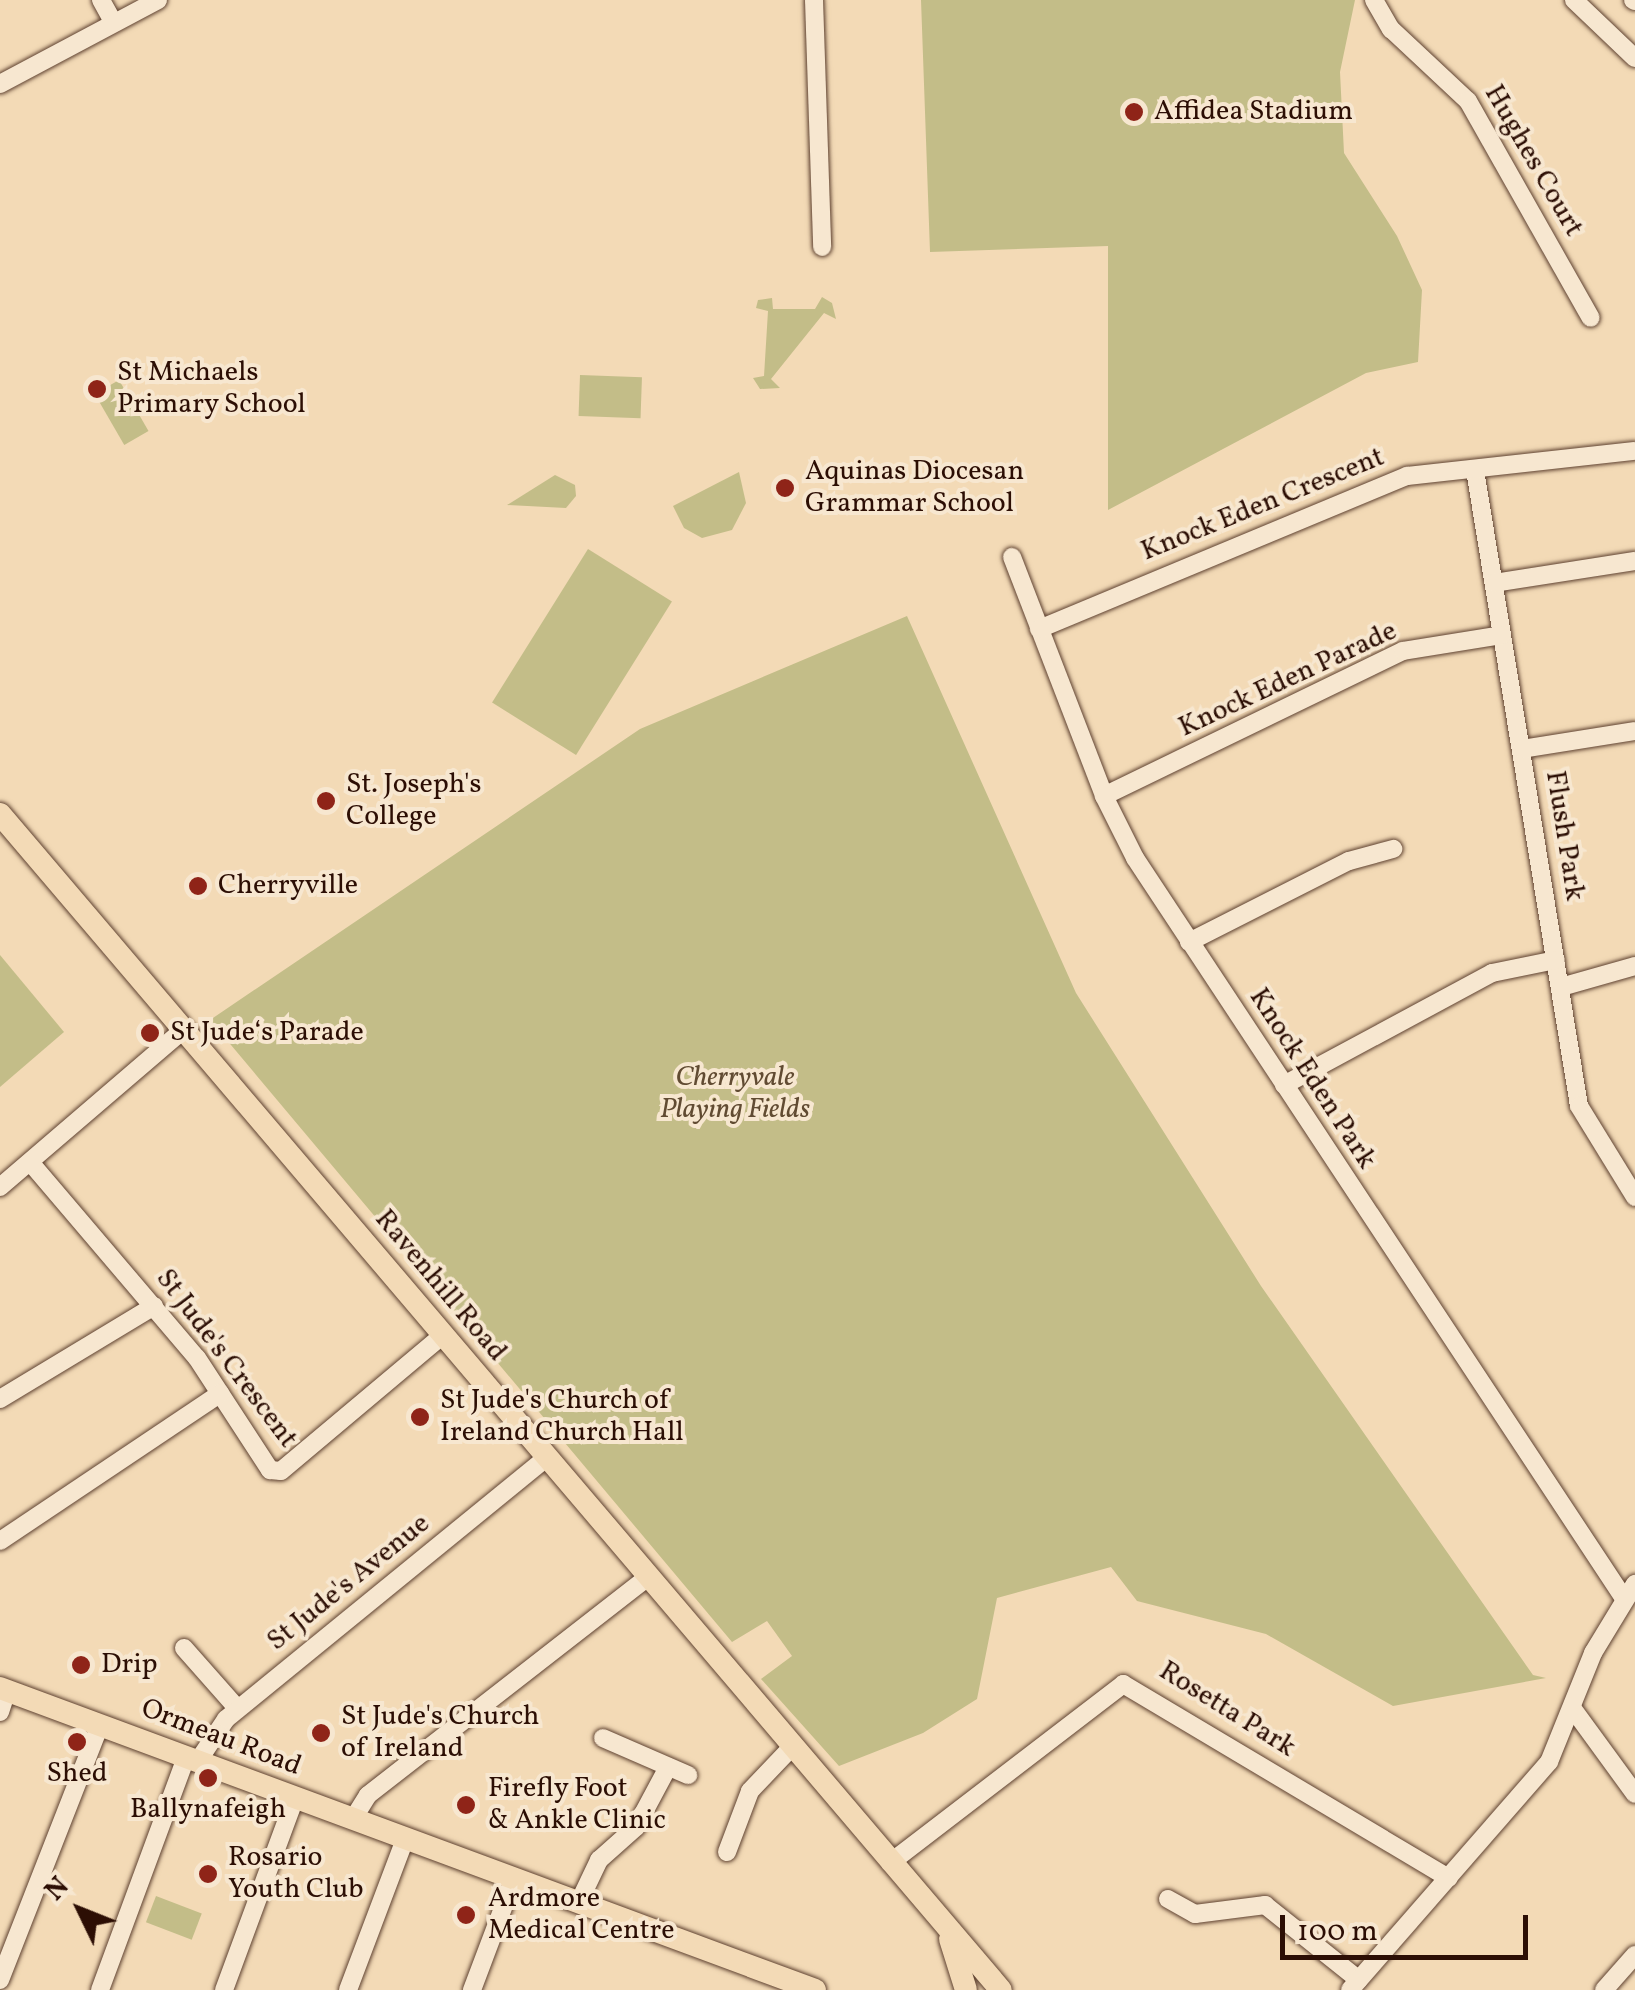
<!DOCTYPE html>
<meta charset="utf-8">
<style>
body{margin:0}
#map{position:relative;width:1635px;height:1990px;overflow:hidden;background:#f3dab6;font-family:Vollkorn,serif}
div>[style]{position:absolute}
.green>*{inset:0;background:#c3bd88;transform-origin:0 0}
.roads{filter:drop-shadow(0 0 2px #5e4130) drop-shadow(0 0 2px #5e4130)}
.minor>*{height:18px;margin:-9px;padding:0 9px;transform-origin:9px;border-radius:9px;background:#f7e7d0}
.major>*{height:22px;margin:-11px;padding:0 11px;transform-origin:11px;border-radius:11px;background:#f3dab6}
.dots>*{width:28px;height:28px;translate:-50% -50%;box-sizing:border-box;border:5px solid #f7e7d0;border-radius:50%}
span{translate:-50% -50%;white-space:nowrap;text-align:center;line-height:1.15;-webkit-text-stroke:8px #f7e7d0;paint-order:stroke}
.poi-label{font-size:28px;color:#2c0e04}
.left{translate:0 -50%;text-align:left}
.street-label{font-size:28px;color:#2c0e04}
.park-label{font-size:28px;color:#614b32;font-style:italic}
.north{position:absolute;left:30px;top:1860px;width:100px;height:100px;-webkit-text-stroke:8px #f7e7d0;paint-order:stroke;rotate:313deg;font-size:28px;font-weight:700;line-height:40px;text-align:center;color:#2c0e04}
.north::after{content:'';display:block;margin:auto;width:35px;height:45px;background:#2c0e04;clip-path:polygon(50% 0,100% 100%,50% 72%,0 100%)}
.scale{position:absolute;left:1280px;top:1915px;width:248px;height:45px;box-sizing:border-box;border:5px solid #2c0e04;border-top:0;padding-left:12px;font-size:30px;line-height:35px;white-space:nowrap;color:#2c0e04;-webkit-text-stroke:8px #f7e7d0;paint-order:stroke}
</style>
<div id="map">
<div class="green">
<div style="clip-path:polygon(921px 0,1355px 0,1340px 72px,1344px 153px,1397px 236px,1422px 290px,1418px 362px,1366px 373px,1108px 510px,1108px 246px,930px 252px)"></div>
<div style="clip-path:polygon(822px 297px,832px 303px,836px 319px,824px 313px,771px 379px,780px 388px,760px 389px,753px 378px,764px 376px,768px 311px,756px 308px,758px 300px,772px 298px,773px 309px,815px 309px)"></div>
<div style="left:580px;top:375px;width:62px;height:41px;rotate:2deg"></div>
<div style="left:119px;top:380px;width:59px;height:28px;rotate:60deg"></div>
<div style="clip-path:polygon(739px 472px,746px 503px,732px 530px,702px 538px,684px 528px,673px 506px)"></div>
<div style="clip-path:polygon(555px 475px,575px 485px,576px 496px,566px 508px,507px 505px)"></div>
<div style="left:588px;top:549px;width:99px;height:181px;rotate:32deg"></div>
<div style="clip-path:polygon(907px 616px,1076px 993px,1261px 1286px,1533px 1675px,1546px 1678px,1393px 1706px,1266px 1634px,1137px 1601px,1111px 1567px,997px 1598px,977px 1699px,923px 1733px,839px 1766px,761px 1679px,792px 1656px,767px 1621px,732px 1642px,210px 1020px,640px 729px)"></div>
<div style="clip-path:polygon(0 955px,64px 1032px,0 1087px)"></div>
<div style="left:156px;top:1896px;width:49px;height:28px;rotate:21deg"></div>
</div>
<div class="roads">
<div class="minor">
<div style="left:101px;top:0;width:25px;rotate:61deg"></div>
<div style="left:814px;top:0;width:247px;rotate:88.1deg"></div>
<div style="left:1374px;top:0;width:34px;rotate:60deg"></div>
<div style="left:1391px;top:29px;width:105px;rotate:43.1deg"></div>
<div style="left:1468px;top:101px;width:249px;rotate:60.5deg"></div>
<div style="left:1574px;top:0;width:84px;rotate:43.6deg"></div>
<div style="left:1633px;top:0;width:2px;rotate:27deg"></div>
<div style="left:0;top:84px;width:179px;rotate:-28deg"></div>
<div style="left:1475px;top:470px;width:644px;rotate:80.71deg"></div>
<div style="left:1579px;top:1106px;width:107px;rotate:58.4deg"></div>
<div style="left:1012px;top:557px;width:256px;rotate:68.9deg"></div>
<div style="left:1104px;top:796px;width:69px;rotate:63.4deg"></div>
<div style="left:1135px;top:858px;width:889px;rotate:56.56deg"></div>
<div style="left:1494px;top:583px;width:143px;rotate:-8.9deg"></div>
<div style="left:1039px;top:629px;width:399px;rotate:-22.6deg"></div>
<div style="left:1407px;top:476px;width:229px;rotate:-6.3deg"></div>
<div style="left:1522px;top:749px;width:114px;rotate:-9.1deg"></div>
<div style="left:1104px;top:796px;width:332px;rotate:-25.9deg"></div>
<div style="left:1403px;top:651px;width:100px;rotate:-9.2deg"></div>
<div style="left:1189px;top:942px;width:179px;rotate:-26.9deg"></div>
<div style="left:1349px;top:861px;width:46px;rotate:-15.3deg"></div>
<div style="left:1561px;top:987px;width:77px;rotate:-15.8deg"></div>
<div style="left:1284px;top:1085px;width:236px;rotate:-28.3deg"></div>
<div style="left:1492px;top:973px;width:65px;rotate:-11.5deg"></div>
<div style="left:30px;top:1162px;width:257px;rotate:49.6deg"></div>
<div style="left:197px;top:1358px;width:134px;rotate:56.9deg"></div>
<div style="left:270px;top:1470px;width:11px;rotate:5deg"></div>
<div style="left:281px;top:1471px;width:212px;rotate:-40deg"></div>
<div style="left:0;top:1187px;width:241px;rotate:-40.6deg"></div>
<div style="left:0;top:1399px;width:180px;rotate:-31.1deg"></div>
<div style="left:0;top:1541px;width:265px;rotate:-33.8deg"></div>
<div style="left:184px;top:1648px;width:81px;rotate:48.5deg"></div>
<div style="left:1573px;top:1709px;width:105px;rotate:53.9deg"></div>
<div style="left:0;top:1712px;width:22px;rotate:-72deg"></div>
<div style="left:603px;top:1738px;width:93px;rotate:23.5deg"></div>
<div style="left:198px;top:1761px;width:50px;rotate:-56.3deg"></div>
<div style="left:226px;top:1719px;width:414px;rotate:-39.2deg"></div>
<div style="left:353px;top:1819px;width:28px;rotate:-58deg"></div>
<div style="left:368px;top:1795px;width:355px;rotate:-37.9deg"></div>
<div style="left:727px;top:1852px;width:65px;rotate:-69.3deg"></div>
<div style="left:750px;top:1791px;width:59px;rotate:-46.4deg"></div>
<div style="left:890px;top:1863px;width:294px;rotate:-37.5deg"></div>
<div style="left:1123px;top:1684px;width:379px;rotate:30.8deg"></div>
<div style="left:1168px;top:1899px;width:31px;rotate:29deg"></div>
<div style="left:1195px;top:1914px;width:71px;rotate:-7.3deg"></div>
<div style="left:1265px;top:1905px;width:120px;rotate:38.6deg"></div>
<div style="left:579px;top:1902px;width:47px;rotate:-64.5deg"></div>
<div style="left:599px;top:1860px;width:50px;rotate:-41.7deg"></div>
<div style="left:636px;top:1827px;width:68px;rotate:-61.9deg"></div>
<div style="left:0;top:1980px;width:274px;rotate:-68.6deg"></div>
<div style="left:100px;top:1990px;width:248px;rotate:-69.7deg"></div>
<div style="left:224px;top:1990px;width:205px;rotate:-69.7deg"></div>
<div style="left:348px;top:1990px;width:161px;rotate:-69.3deg"></div>
<div style="left:472px;top:1990px;width:119px;rotate:-69.3deg"></div>
<div style="left:1350px;top:1990px;width:303px;rotate:-48.9deg"></div>
<div style="left:1549px;top:1762px;width:118px;rotate:-68deg"></div>
<div style="left:1593px;top:1653px;width:81px;rotate:-58.7deg"></div>
<div style="left:1604px;top:1990px;width:47px;rotate:-48.5deg"></div>
</div>
<div class="major">
<div style="left:0;top:814px;width:1544px;rotate:49.6deg"></div>
<div style="left:0;top:1688px;width:869px;rotate:20.33deg"></div>
<div style="left:950px;top:1939px;width:53px;rotate:72.6deg"></div>
</div>
</div>
<div class="dots">
<div style="left:1134px;top:112px;background:#8f2418"></div>
<div style="left:97px;top:389px;background:#8f2418"></div>
<div style="left:785px;top:488px;background:#8f2418"></div>
<div style="left:326px;top:801px;background:#8f2418"></div>
<div style="left:198px;top:886px;background:#8f2418"></div>
<div style="left:150px;top:1033px;background:#8f2418"></div>
<div style="left:420px;top:1417px;background:#8f2418"></div>
<div style="left:81px;top:1665px;background:#8f2418"></div>
<div style="left:321px;top:1733px;background:#8f2418"></div>
<div style="left:77px;top:1742px;background:#8f2418"></div>
<div style="left:208px;top:1778px;background:#8f2418"></div>
<div style="left:466px;top:1805px;background:#8f2418"></div>
<div style="left:208px;top:1874px;background:#8f2418"></div>
<div style="left:466px;top:1915px;background:#8f2418"></div>
</div>
<div class="poi-label">
<span class="left" style="left:1154px;top:112px">Affidea Stadium</span>
<span class="left" style="left:117px;top:389px">St Michaels<br>Primary School</span>
<span class="left" style="left:805px;top:488px">Aquinas Diocesan<br>Grammar School</span>
<span class="left" style="left:346px;top:801px">St. Joseph's<br>College</span>
<span class="left" style="left:218px;top:886px">Cherryville</span>
<span class="left" style="left:170px;top:1033px">St Jude‘s Parade</span>
<span class="left" style="left:440px;top:1417px">St Jude's Church of<br>Ireland Church Hall</span>
<span class="left" style="left:101px;top:1665px">Drip</span>
<span class="left" style="left:341px;top:1733px">St Jude's Church<br>of Ireland</span>
<span style="left:77px;top:1774px">Shed</span>
<span class="left" style="left:488px;top:1805px">Firefly Foot<br>&amp; Ankle Clinic</span>
<span style="left:208px;top:1810px">Ballynafeigh</span>
<span class="left" style="left:228px;top:1874px">Rosario<br>Youth Club</span>
<span class="left" style="left:488px;top:1915px">Ardmore<br>Medical Centre</span>
</div>
<div class="street-label">
<span style="left:1533px;top:161px;rotate:60deg">Hughes Court</span>
<span style="left:1263px;top:505px;rotate:-22deg">Knock Eden Crescent</span>
<span style="left:1288px;top:680px;rotate:-25deg">Knock Eden Parade</span>
<span style="left:1564px;top:836px;rotate:81deg">Flush Park</span>
<span style="left:1312px;top:1079px;rotate:57deg">Knock Eden Park</span>
<span style="left:440px;top:1286px;rotate:50deg">Ravenhill Road</span>
<span style="left:226px;top:1359px;rotate:53deg">St Jude's Crescent</span>
<span style="left:349px;top:1583px;rotate:-39deg">St Jude's Avenue</span>
<span style="left:1227px;top:1710px;rotate:32deg">Rosetta Park</span>
<span style="left:221px;top:1738px;rotate:21deg">Ormeau Road</span>
</div>
<div class="park-label">
<span style="left:735px;top:1094px">Cherryvale<br>Playing Fields</span>
</div>
<div class="north">N</div>
<div class="scale">100 m</div>
</div>
